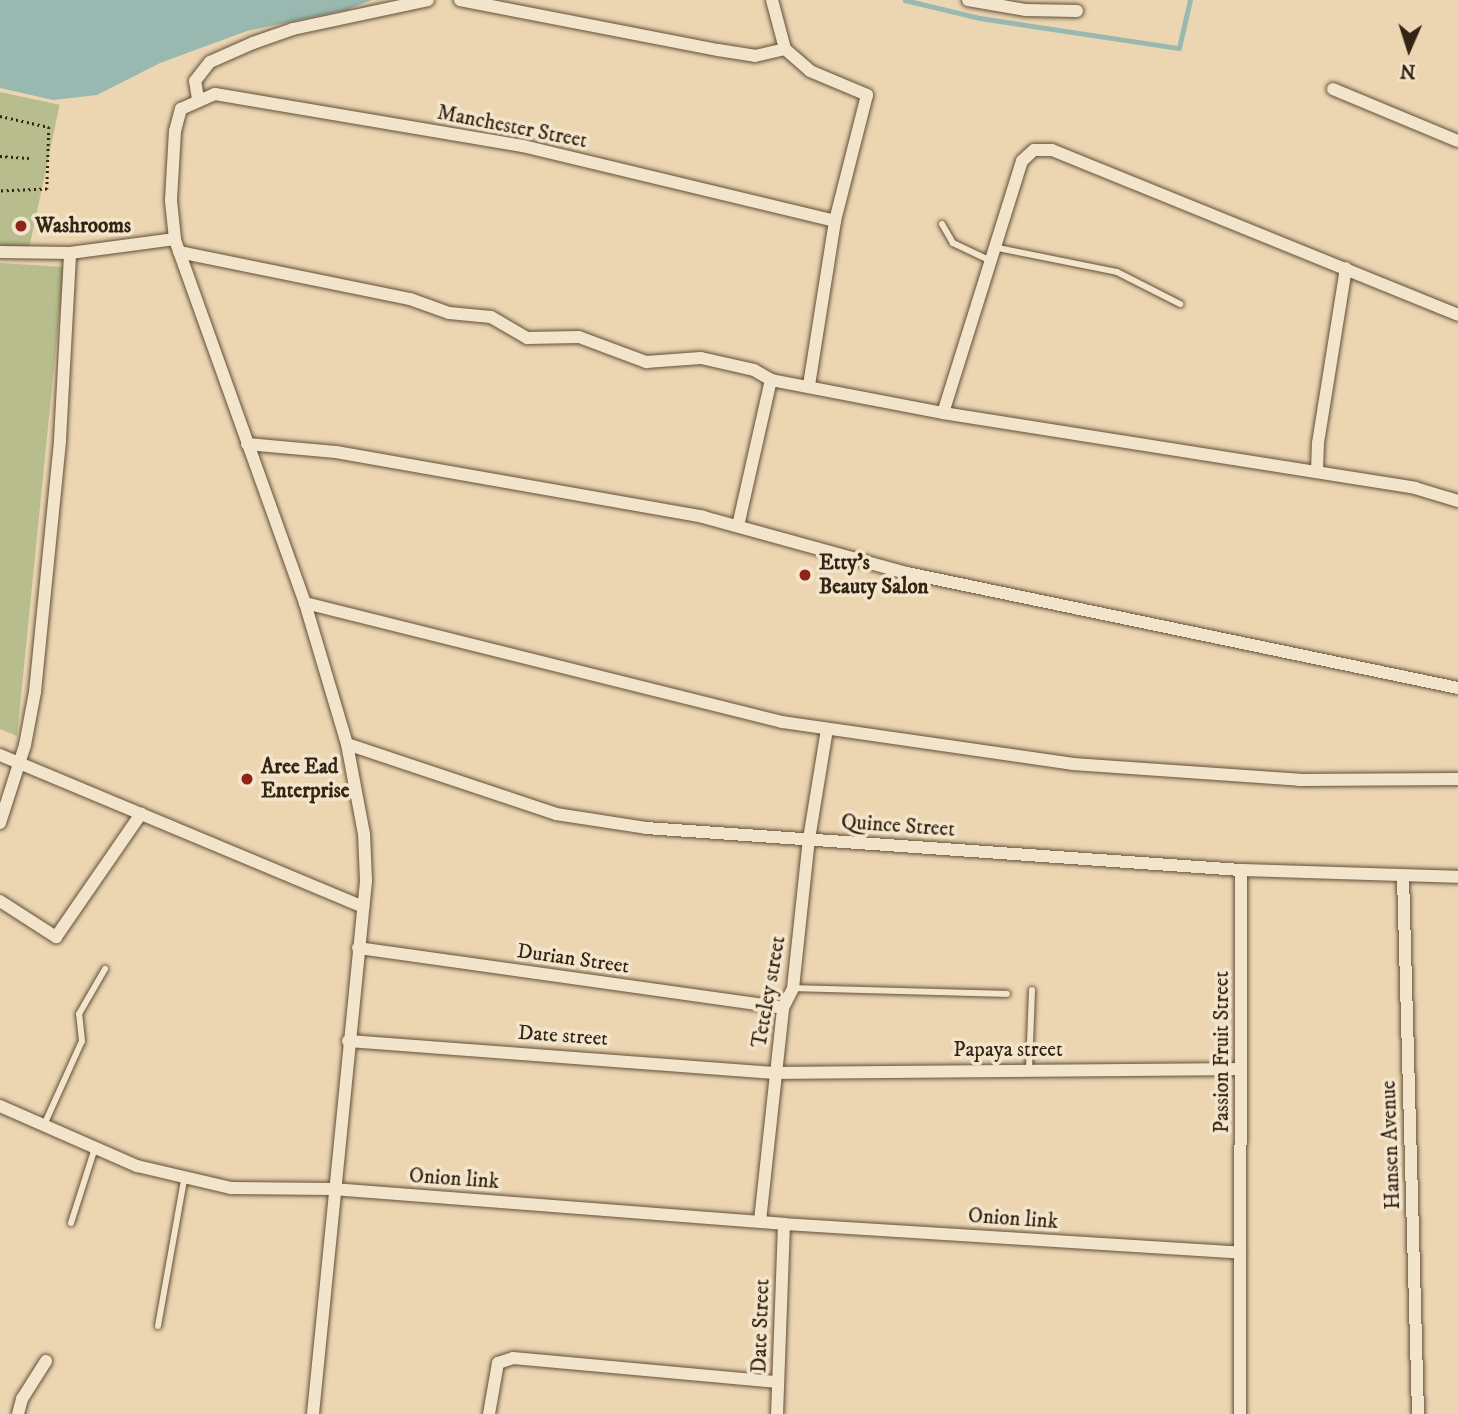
<!DOCTYPE html>
<style>
body{margin:0}
#map{position:relative;width:1458px;height:1414px;overflow:hidden;background:#ecd5b1;font-family:"IM FELL DW Pica",serif}
div>[style]{position:absolute}
.green>*{inset:0;background:#b7bd8c;transform-origin:0 0}
.water>*{inset:0;background:#99b8b0}
.stream>*{height:4.5px;margin:-2.25px;padding:0 2.25px;transform-origin:2.25px;border-radius:2.25px;background:#99b8b0}
.path>*{height:2.5px;margin-top:-1.25px;transform-origin:0;background:repeating-linear-gradient(90deg,#332413 0 2px,transparent 0 5.5px)}
.roads{filter:drop-shadow(0 0 2px #61503a) drop-shadow(0 0 2px #61503a)}
.service>*{height:6px;margin:-3px;padding:0 3px;transform-origin:3px;border-radius:3px;background:#f3e4cc}
.minor>*{height:12px;margin:-6px;padding:0 6px;transform-origin:6px;border-radius:6px;background:#f3e4cc}
.dots>*{width:19px;height:19px;translate:-50% -50%;box-sizing:border-box;border:4px solid #f3e4cc;border-radius:50%}
span{translate:-50% -50%;white-space:nowrap;text-align:center;line-height:1.15;-webkit-text-stroke:7px #f3e4cc;paint-order:stroke}
.street-label{font-size:21px;color:#332413}
.poi-label{font-size:21px;color:#332413;font-weight:700}
.left{translate:0 -50%;text-align:left}
.north{position:absolute;left:1374px;top:14px;width:70px;height:70px;-webkit-text-stroke:5px #f3e4cc;paint-order:stroke;rotate:183deg;font-size:19px;font-weight:700;line-height:28px;text-align:center;color:#332413}
.north::after{content:'';display:block;margin:auto;width:24px;height:32px;background:#332413;clip-path:polygon(50% 0,100% 100%,50% 72%,0 100%)}
</style>
<div id="map">
<div class="green">
<div style="left:0;top:92px;width:61px;height:152px;rotate:12deg"></div>
<div style="clip-path:polygon(0 263px,64px 267px,17px 736px,0 729px)"></div>
</div>
<div class="water">
<div style="clip-path:polygon(0 0,372px 0,346px 10px,247px 31px,160px 63px,97px 95px,53px 100px,0 88px)"></div>
</div>
<div class="stream">
<div style="left:905px;top:0;width:77px;rotate:13.5deg"></div>
<div style="left:980px;top:18px;width:201px;rotate:8.6deg"></div>
<div style="left:1179px;top:48px;width:49px;rotate:-77.1deg"></div>
</div>
<div class="path">
<div style="left:0;top:116px;width:50px;rotate:12.7deg"></div>
<div style="left:49px;top:127px;width:62px;rotate:91.8deg"></div>
<div style="left:47px;top:189px;width:47px;rotate:177.6deg"></div>
<div style="left:0;top:156px;width:29px;rotate:4deg"></div>
</div>
<div class="roads">
<div class="service">
<div style="left:942px;top:224px;width:22px;rotate:60deg"></div>
<div style="left:953px;top:243px;width:42px;rotate:25.3deg"></div>
<div style="left:998px;top:248px;width:121px;rotate:11.4deg"></div>
<div style="left:1117px;top:272px;width:71px;rotate:26.9deg"></div>
<div style="left:793px;top:988px;width:214px;rotate:1.6deg"></div>
<div style="left:1029px;top:1069px;width:79px;rotate:-87.8deg"></div>
<div style="left:44px;top:1125px;width:92px;rotate:-65.7deg"></div>
<div style="left:82px;top:1041px;width:27px;rotate:-96deg"></div>
<div style="left:79px;top:1014px;width:52px;rotate:-60deg"></div>
<div style="left:71px;top:1223px;width:79px;rotate:-72.3deg"></div>
<div style="left:158px;top:1326px;width:148px;rotate:-79.9deg"></div>
</div>
<div class="minor">
<div style="left:460px;top:0;width:263px;rotate:11deg"></div>
<div style="left:718px;top:50px;width:37px;rotate:9deg"></div>
<div style="left:755px;top:56px;width:31px;rotate:-13deg"></div>
<div style="left:772px;top:0;width:51px;rotate:75.1deg"></div>
<div style="left:785px;top:49px;width:33px;rotate:41deg"></div>
<div style="left:810px;top:71px;width:62px;rotate:22.8deg"></div>
<div style="left:867px;top:95px;width:130px;rotate:104.3deg"></div>
<div style="left:835px;top:221px;width:167px;rotate:99deg"></div>
<div style="left:968px;top:0;width:59px;rotate:9.8deg"></div>
<div style="left:1026px;top:10px;width:51px;rotate:1.1deg"></div>
<div style="left:1333px;top:89px;width:135px;rotate:22.6deg"></div>
<div style="left:198px;top:99px;width:18px;rotate:-99deg"></div>
<div style="left:195px;top:81px;width:24px;rotate:-52deg"></div>
<div style="left:210px;top:62px;width:47px;rotate:-23.8deg"></div>
<div style="left:253px;top:43px;width:42px;rotate:-19.3deg"></div>
<div style="left:293px;top:29px;width:138px;rotate:-12.1deg"></div>
<div style="left:0;top:252px;width:70px;rotate:0.8deg"></div>
<div style="left:70px;top:253px;width:106px;rotate:-7.6deg"></div>
<div style="left:179px;top:252px;width:236px;rotate:11.5deg"></div>
<div style="left:410px;top:299px;width:41px;rotate:19.7deg"></div>
<div style="left:449px;top:313px;width:42px;rotate:5.4deg"></div>
<div style="left:491px;top:317px;width:42px;rotate:30.3deg"></div>
<div style="left:527px;top:338px;width:52px;rotate:-1.1deg"></div>
<div style="left:579px;top:337px;width:72px;rotate:20.5deg"></div>
<div style="left:646px;top:362px;width:55px;rotate:-4.2deg"></div>
<div style="left:701px;top:358px;width:54px;rotate:12.8deg"></div>
<div style="left:754px;top:370px;width:20px;rotate:30deg"></div>
<div style="left:771px;top:380px;width:175px;rotate:10.9deg"></div>
<div style="left:943px;top:413px;width:478px;rotate:9deg"></div>
<div style="left:1415px;top:488px;width:45px;rotate:16.8deg"></div>
<div style="left:943px;top:413px;width:264px;rotate:-72.6deg"></div>
<div style="left:1022px;top:161px;width:16px;rotate:-43deg"></div>
<div style="left:1034px;top:150px;width:18px"></div>
<div style="left:1052px;top:150px;width:438px;rotate:22.1deg"></div>
<div style="left:247px;top:444px;width:89px;rotate:5.1deg"></div>
<div style="left:336px;top:452px;width:373px;rotate:10deg"></div>
<div style="left:703px;top:517px;width:212px;rotate:15.4deg"></div>
<div style="left:907px;top:573px;width:563px;rotate:11.79deg"></div>
<div style="left:1317px;top:471px;width:28px;rotate:-88deg"></div>
<div style="left:1318px;top:443px;width:177px;rotate:-80.9deg"></div>
<div style="left:738px;top:526px;width:150px;rotate:-77.3deg"></div>
<div style="left:305px;top:603px;width:492px;rotate:14deg"></div>
<div style="left:782px;top:722px;width:294px;rotate:8.2deg"></div>
<div style="left:1073px;top:764px;width:227px;rotate:4deg"></div>
<div style="left:1299px;top:780px;width:159px;rotate:-0.4deg"></div>
<div style="left:347px;top:744px;width:220px;rotate:18.5deg"></div>
<div style="left:556px;top:814px;width:91px;rotate:8.8deg"></div>
<div style="left:646px;top:828px;width:596px;rotate:4.04deg"></div>
<div style="left:1241px;top:870px;width:217px;rotate:1.8deg"></div>
<div style="left:0;top:755px;width:394px;rotate:22.7deg"></div>
<div style="left:0;top:823px;width:82px;rotate:-72.2deg"></div>
<div style="left:25px;top:745px;width:54px;rotate:-79.3deg"></div>
<div style="left:35px;top:692px;width:253px;rotate:-84.3deg"></div>
<div style="left:60px;top:440px;width:187px;rotate:-86.9deg"></div>
<div style="left:1403px;top:876px;width:538px;rotate:88.4deg"></div>
<div style="left:0;top:901px;width:67px;rotate:32.7deg"></div>
<div style="left:56px;top:937px;width:150px;rotate:-55.4deg"></div>
<div style="left:358px;top:948px;width:429px;rotate:8deg"></div>
<div style="left:348px;top:1041px;width:428px;rotate:4.3deg"></div>
<div style="left:775px;top:1073px;width:466px;rotate:-0.5deg"></div>
<div style="left:0;top:1106px;width:150px;rotate:23.7deg"></div>
<div style="left:137px;top:1166px;width:97px;rotate:13.2deg"></div>
<div style="left:231px;top:1188px;width:101px;rotate:0.6deg"></div>
<div style="left:332px;top:1189px;width:453px;rotate:4.4deg"></div>
<div style="left:784px;top:1224px;width:190px;rotate:92.1deg"></div>
<div style="left:760px;top:1221px;width:214px;rotate:-83.8deg"></div>
<div style="left:783px;top:1008px;width:22px;rotate:-63deg"></div>
<div style="left:793px;top:988px;width:150px;rotate:-83.9deg"></div>
<div style="left:809px;top:839px;width:111px;rotate:-80.7deg"></div>
<div style="left:784px;top:1224px;width:457px;rotate:3.6deg"></div>
<div style="left:18px;top:1414px;width:16px;rotate:-75deg"></div>
<div style="left:22px;top:1399px;width:45px;rotate:-57.7deg"></div>
<div style="left:313px;top:1414px;width:536px;rotate:-84.32deg"></div>
<div style="left:366px;top:881px;width:47px;rotate:-92.4deg"></div>
<div style="left:364px;top:834px;width:92px;rotate:-100.7deg"></div>
<div style="left:347px;top:744px;width:147px;rotate:-106.6deg"></div>
<div style="left:305px;top:603px;width:387px;rotate:-109.7deg"></div>
<div style="left:175px;top:239px;width:39px;rotate:-96deg"></div>
<div style="left:171px;top:200px;width:69px;rotate:-86.7deg"></div>
<div style="left:175px;top:131px;width:23px;rotate:-75deg"></div>
<div style="left:181px;top:109px;width:37px;rotate:-24deg"></div>
<div style="left:215px;top:94px;width:312px;rotate:9.6deg"></div>
<div style="left:523px;top:146px;width:321px;rotate:13.5deg"></div>
<div style="left:489px;top:1414px;width:52px;rotate:-80deg"></div>
<div style="left:498px;top:1363px;width:16px;rotate:-18deg"></div>
<div style="left:513px;top:1358px;width:266px;rotate:5.2deg"></div>
<div style="left:1240px;top:1414px;width:544px;rotate:-89.89deg"></div>
</div>
</div>
<div class="dots">
<div style="left:21px;top:226px;background:#8f2418"></div>
<div style="left:805px;top:575px;background:#8f2418"></div>
<div style="left:247px;top:779px;background:#8f2418"></div>
</div>
<div class="street-label">
<span style="left:512px;top:127px;rotate:11deg">Manchester Street</span>
<span style="left:898px;top:826px;rotate:4deg">Quince Street</span>
<span style="left:573px;top:959px;rotate:8deg">Durian Street</span>
<span style="left:769px;top:992px;rotate:-80deg">Teteley street</span>
<span style="left:563px;top:1036px;rotate:4deg">Date street</span>
<span style="left:1008px;top:1050px">Papaya street</span>
<span style="left:1222px;top:1052px;rotate:-90deg">Passion Fruit Street</span>
<span style="left:1391px;top:1145px;rotate:-92deg">Hansen Avenue</span>
<span style="left:454px;top:1179px;rotate:4deg">Onion link</span>
<span style="left:1013px;top:1219px;rotate:4deg">Onion link</span>
<span style="left:761px;top:1326px;rotate:-88deg">Date Street</span>
</div>
<div class="poi-label">
<span class="left" style="left:35px;top:226px">Washrooms</span>
<span class="left" style="left:819px;top:575px">Etty's<br>Beauty Salon</span>
<span class="left" style="left:261px;top:779px">Aree Ead<br>Enterprise</span>
</div>
<div class="north">N</div>
</div>
